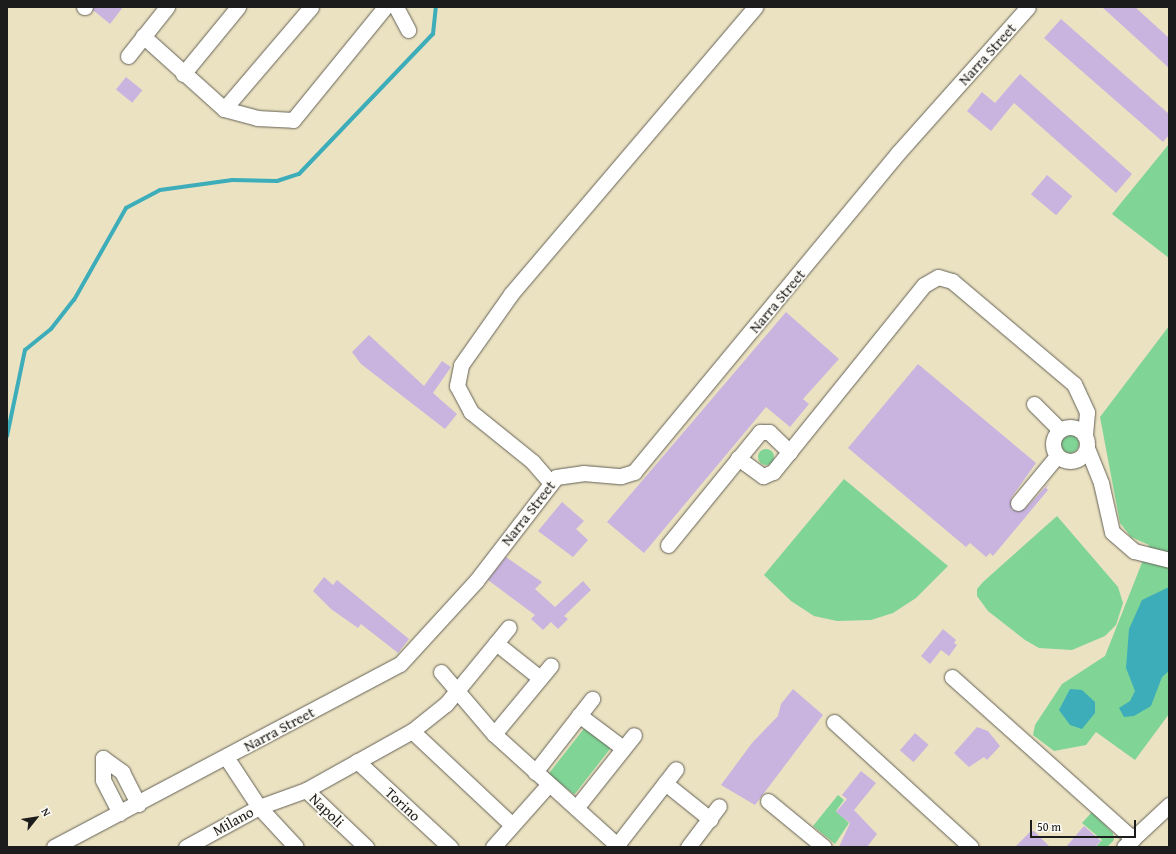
<!DOCTYPE html>
<style>
body{margin:0}
#map{position:relative;width:1176px;height:854px;overflow:hidden;background:#ebe2c2;font-family:"Gentium Book Plus",serif}
div>[style]{position:absolute}
.green>*{inset:0;background:#80d496;transform-origin:0 0}
.round{border-radius:50%}
.water>*{inset:0;background:#3dadba}
.stream>*{height:4px;margin:-2px;padding:0 2px;transform-origin:2px;border-radius:2px;background:#3dadba}
.building>*{inset:0;background:#c9b4e0;transform-origin:0 0}
.roads{filter:drop-shadow(0 0 1px #646156) drop-shadow(0 0 1px #646156)}
.minor>*{height:15px;margin:-7.5px;padding:0 7.5px;transform-origin:7.5px;border-radius:7.5px;background:#fff}
.minor>.ring{margin:-7.5px;padding:0;box-sizing:content-box;background:none;border:15px solid #fff;border-radius:50%}
span{translate:-50% -50%;white-space:nowrap;text-align:center;line-height:1.15;-webkit-text-stroke:3.5px #fdfcf7;paint-order:stroke}
.street-label{font-size:15px;color:#1c1c1c}
.frame{position:absolute;inset:0;border:8px solid #1c1c1c;pointer-events:none}
.north{position:absolute;left:16px;top:798px;width:40px;height:40px;-webkit-text-stroke:3px #fdfcf7;paint-order:stroke;rotate:60deg;font-size:11px;font-weight:700;line-height:16px;text-align:center;color:#1c1c1c}
.north::after{content:'';display:block;margin:auto;width:14px;height:18px;background:#1c1c1c;clip-path:polygon(50% 0,100% 100%,50% 72%,0 100%)}
.scale{position:absolute;left:1030px;top:820px;width:106px;height:18px;box-sizing:border-box;border:2px solid #1c1c1c;border-top:0;padding-left:5px;font-size:12px;line-height:14px;white-space:nowrap;color:#1c1c1c;-webkit-text-stroke:3px #fdfcf7;paint-order:stroke}
</style>
<div id="map">
<div class="green">
<div style="clip-path:polygon(1169px 144px,1169px 258px,1112px 214px)"></div>
<div style="clip-path:polygon(1169px 326px,1169px 714px,1135px 760px,1096px 732px,1086px 745px,1054px 751px,1033px 735px,1035px 725px,1062px 684px,1105px 656px,1149px 545px,1131px 537px,1120px 523px,1100px 417px)"></div>
<div class="round" style="left:1061px;top:435px;width:18px;height:18px"></div>
<div class="round" style="left:758px;top:449px;width:16px;height:16px"></div>
<div style="clip-path:polygon(844px 479px,948px 566px,916px 598px,893px 613px,871px 620px,837px 621px,814px 616px,791px 601px,764px 575px)"></div>
<div style="clip-path:polygon(1057px 516px,1118px 587px,1123px 603px,1116px 625px,1105px 636px,1072px 650px,1039px 648px,1025px 640px,988px 611px,977px 596px,977px 589px,983px 582px)"></div>
<div style="left:586px;top:726px;width:33px;height:61px;rotate:38deg"></div>
<div style="clip-path:polygon(838px 795px,844px 800px,836px 811px,849px 823px,835px 844px,813px 826px)"></div>
<div style="clip-path:polygon(1092px 812px,1113px 833px,1114px 840px,1107px 847px,1096px 847px,1102px 840px,1082px 823px)"></div>
</div>
<div class="water">
<div style="clip-path:polygon(1169px 587px,1169px 671px,1162px 677px,1151px 706px,1134px 716px,1124px 717px,1119px 708px,1130px 701px,1135px 691px,1126px 668px,1129px 629px,1142px 600px)"></div>
<div style="clip-path:polygon(1070px 689px,1082px 690px,1095px 702px,1095px 713px,1082px 729px,1070px 725px,1059px 710px)"></div>
</div>
<div class="stream">
<div style="left:7px;top:436px;width:88px;rotate:-78.2deg"></div>
<div style="left:25px;top:350px;width:33px;rotate:-39deg"></div>
<div style="left:51px;top:329px;width:37px;rotate:-52deg"></div>
<div style="left:74px;top:300px;width:106px;rotate:-60.5deg"></div>
<div style="left:126px;top:208px;width:38px;rotate:-28deg"></div>
<div style="left:160px;top:190px;width:73px;rotate:-7.9deg"></div>
<div style="left:232px;top:180px;width:45px;rotate:1.3deg"></div>
<div style="left:277px;top:181px;width:23px;rotate:-18deg"></div>
<div style="left:299px;top:174px;width:194px;rotate:-46.3deg"></div>
<div style="left:433px;top:34px;width:27px;rotate:-84deg"></div>
</div>
<div class="building">
<div style="clip-path:polygon(94px 7px,123px 7px,110px 24px,93px 10px)"></div>
<div style="clip-path:polygon(1102px 7px,1135px 7px,1169px 38px,1169px 68px)"></div>
<div style="clip-path:polygon(1061px 19px,1169px 114px,1169px 135px,1163px 142px,1044px 38px)"></div>
<div style="clip-path:polygon(1020px 74px,1132px 174px,1116px 193px,1014px 103px,991px 131px,967px 111px,982px 92px,995px 103px)"></div>
<div style="left:126px;top:77px;width:21px;height:16px;rotate:39deg"></div>
<div style="left:1047px;top:175px;width:33px;height:25px;rotate:40deg"></div>
<div style="clip-path:polygon(786px 312px,839px 359px,803px 399px,809px 404px,790px 427px,766px 407px,644px 553px,607px 522px)"></div>
<div style="clip-path:polygon(369px 335px,424px 386px,442px 361px,451px 367px,433px 393px,457px 414px,445px 429px,361px 364px,352px 352px)"></div>
<div style="clip-path:polygon(918px 364px,1036px 463px,1011px 498px,1012px 510px,1025px 509px,1050px 482px,1046px 488px,1048px 490px,993px 556px,990px 553px,986px 557px,970px 543px,966px 547px,848px 448px)"></div>
<div style="clip-path:polygon(562px 502px,584px 521px,576px 529px,588px 540px,573px 557px,538px 531px)"></div>
<div style="clip-path:polygon(506px 557px,542px 582px,535px 589px,555px 607px,583px 581px,591px 590px,564px 616px,568px 619px,558px 629px,551px 622px,543px 630px,531px 619px,535px 615px,488px 580px)"></div>
<div style="clip-path:polygon(324px 577px,333px 585px,337px 580px,409px 639px,398px 653px,361px 624px,358px 628px,331px 609px,313px 591px)"></div>
<div style="clip-path:polygon(943px 629px,956px 640px,954px 643px,957px 645px,949px 656px,941px 650px,930px 664px,921px 656px)"></div>
<div style="clip-path:polygon(793px 689px,823px 715px,755px 805px,721px 785px,752px 743px,778px 716px,781px 704px)"></div>
<div style="clip-path:polygon(977px 727px,988px 731px,1000px 746px,987px 760px,984px 757px,969px 767px,954px 753px)"></div>
<div style="left:915px;top:733px;width:18px;height:23px;rotate:41deg"></div>
<div style="clip-path:polygon(861px 771px,876px 783px,854px 810px,877px 834px,867px 847px,839px 847px,850px 823px,836px 812px,847px 799px,842px 795px)"></div>
<div style="clip-path:polygon(1084px 826px,1101px 841px,1095px 847px,1066px 847px)"></div>
<div style="clip-path:polygon(1034px 831px,1050px 847px,1015px 847px,1030px 832px)"></div>
</div>
<div class="roads">
<div class="minor">
<div style="left:84px;top:7px;width:1px"></div>
<div style="left:396px;top:7px;width:26px;rotate:62deg"></div>
<div style="left:143px;top:36px;width:109px;rotate:42deg"></div>
<div style="left:224px;top:109px;width:34px;rotate:15deg"></div>
<div style="left:257px;top:118px;width:36px;rotate:3deg"></div>
<div style="left:293px;top:120px;width:146px;rotate:-50.8deg"></div>
<div style="left:128px;top:56px;width:63px;rotate:-51.5deg"></div>
<div style="left:183px;top:74px;width:87px;rotate:-50.6deg"></div>
<div style="left:224px;top:109px;width:134px;rotate:-49.5deg"></div>
<div style="left:1034px;top:404px;width:37px;rotate:45deg"></div>
<div class="ring" style="left:1053px;top:427px;width:19px;height:19px"></div>
<div style="left:1087px;top:448px;width:38px;rotate:68deg"></div>
<div style="left:1101px;top:483px;width:50px;rotate:77.3deg"></div>
<div style="left:1112px;top:532px;width:29px;rotate:41deg"></div>
<div style="left:1134px;top:551px;width:36px;rotate:14deg"></div>
<div style="left:738px;top:458px;width:31px;rotate:36deg"></div>
<div style="left:763px;top:476px;width:11px;rotate:-22deg"></div>
<div style="left:773px;top:472px;width:240px;rotate:-51.1deg"></div>
<div style="left:924px;top:285px;width:16px;rotate:-30deg"></div>
<div style="left:938px;top:277px;width:15px;rotate:16deg"></div>
<div style="left:952px;top:281px;width:160px;rotate:40.2deg"></div>
<div style="left:1074px;top:384px;width:31px;rotate:65deg"></div>
<div style="left:1087px;top:412px;width:24px;rotate:95deg"></div>
<div style="left:551px;top:483px;width:28px;rotate:-131deg"></div>
<div style="left:533px;top:462px;width:80px;rotate:-141.1deg"></div>
<div style="left:471px;top:412px;width:30px;rotate:-118deg"></div>
<div style="left:457px;top:386px;width:21px;rotate:-79deg"></div>
<div style="left:461px;top:365px;width:87px;rotate:-54.8deg"></div>
<div style="left:511px;top:294px;width:377px;rotate:-49.6deg"></div>
<div style="left:1018px;top:503px;width:61px;rotate:-50.3deg"></div>
<div style="left:668px;top:545px;width:146px;rotate:-50.8deg"></div>
<div style="left:760px;top:432px;width:9px"></div>
<div style="left:769px;top:432px;width:29px;rotate:44deg"></div>
<div style="left:496px;top:643px;width:56px;rotate:38.5deg"></div>
<div style="left:441px;top:672px;width:82px;rotate:49.5deg"></div>
<div style="left:494px;top:734px;width:169px;rotate:42.1deg"></div>
<div style="left:952px;top:677px;width:243px;rotate:41.8deg"></div>
<div style="left:579px;top:715px;width:55px;rotate:36.9deg"></div>
<div style="left:834px;top:722px;width:185px;rotate:42.4deg"></div>
<div style="left:412px;top:731px;width:137px;rotate:43.2deg"></div>
<div style="left:494px;top:734px;width:89px;rotate:-50.4deg"></div>
<div style="left:226px;top:757px;width:60px;rotate:56.6deg"></div>
<div style="left:259px;top:807px;width:54px;rotate:47.2deg"></div>
<div style="left:103px;top:758px;width:22px;rotate:90deg"></div>
<div style="left:103px;top:780px;width:37px;rotate:63deg"></div>
<div style="left:103px;top:758px;width:24px;rotate:36deg"></div>
<div style="left:122px;top:772px;width:36px;rotate:63deg"></div>
<div style="left:357px;top:761px;width:127px;rotate:42.8deg"></div>
<div style="left:535px;top:772px;width:93px;rotate:-52deg"></div>
<div style="left:665px;top:783px;width:58px;rotate:38.7deg"></div>
<div style="left:306px;top:790px;width:83px;rotate:43.5deg"></div>
<div style="left:768px;top:801px;width:72px;rotate:39.4deg"></div>
<div style="left:576px;top:808px;width:93px;rotate:-51.5deg"></div>
<div style="left:617px;top:845px;width:96px;rotate:-52.2deg"></div>
<div style="left:54px;top:847px;width:391px;rotate:-27.9deg"></div>
<div style="left:400px;top:664px;width:113px;rotate:-47.5deg"></div>
<div style="left:476px;top:581px;width:131px;rotate:-52.4deg"></div>
<div style="left:556px;top:477px;width:27px;rotate:-8deg"></div>
<div style="left:583px;top:473px;width:38px;rotate:5deg"></div>
<div style="left:621px;top:476px;width:14px;rotate:-17deg"></div>
<div style="left:634px;top:472px;width:414px;rotate:-50.4deg"></div>
<div style="left:898px;top:153px;width:195px;rotate:-48.3deg"></div>
<div style="left:186px;top:847px;width:83px;rotate:-28.7deg"></div>
<div style="left:259px;top:807px;width:50px;rotate:-19.9deg"></div>
<div style="left:306px;top:790px;width:121px;rotate:-29.1deg"></div>
<div style="left:412px;top:731px;width:43px;rotate:-38.5deg"></div>
<div style="left:446px;top:704px;width:99px;rotate:-50.7deg"></div>
<div style="left:493px;top:847px;width:84px;rotate:-48.4deg"></div>
<div style="left:688px;top:847px;width:51px;rotate:-52.9deg"></div>
<div style="left:1124px;top:847px;width:62px;rotate:-43deg"></div>
</div>
</div>
<div class="street-label">
<span style="left:987px;top:54px;rotate:-48deg">Narra Street</span>
<span style="left:777px;top:301px;rotate:-50deg">Narra Street</span>
<span style="left:528px;top:513px;rotate:-52deg">Narra Street</span>
<span style="left:279px;top:729px;rotate:-28deg">Narra Street</span>
<span style="left:403px;top:804px;rotate:43deg">Torino</span>
<span style="left:327px;top:810px;rotate:44deg">Napoli</span>
<span style="left:233px;top:821px;rotate:-29deg">Milano</span>
</div>
<div class="frame"></div>
<div class="north">N</div>
<div class="scale">50 m</div>
</div>
